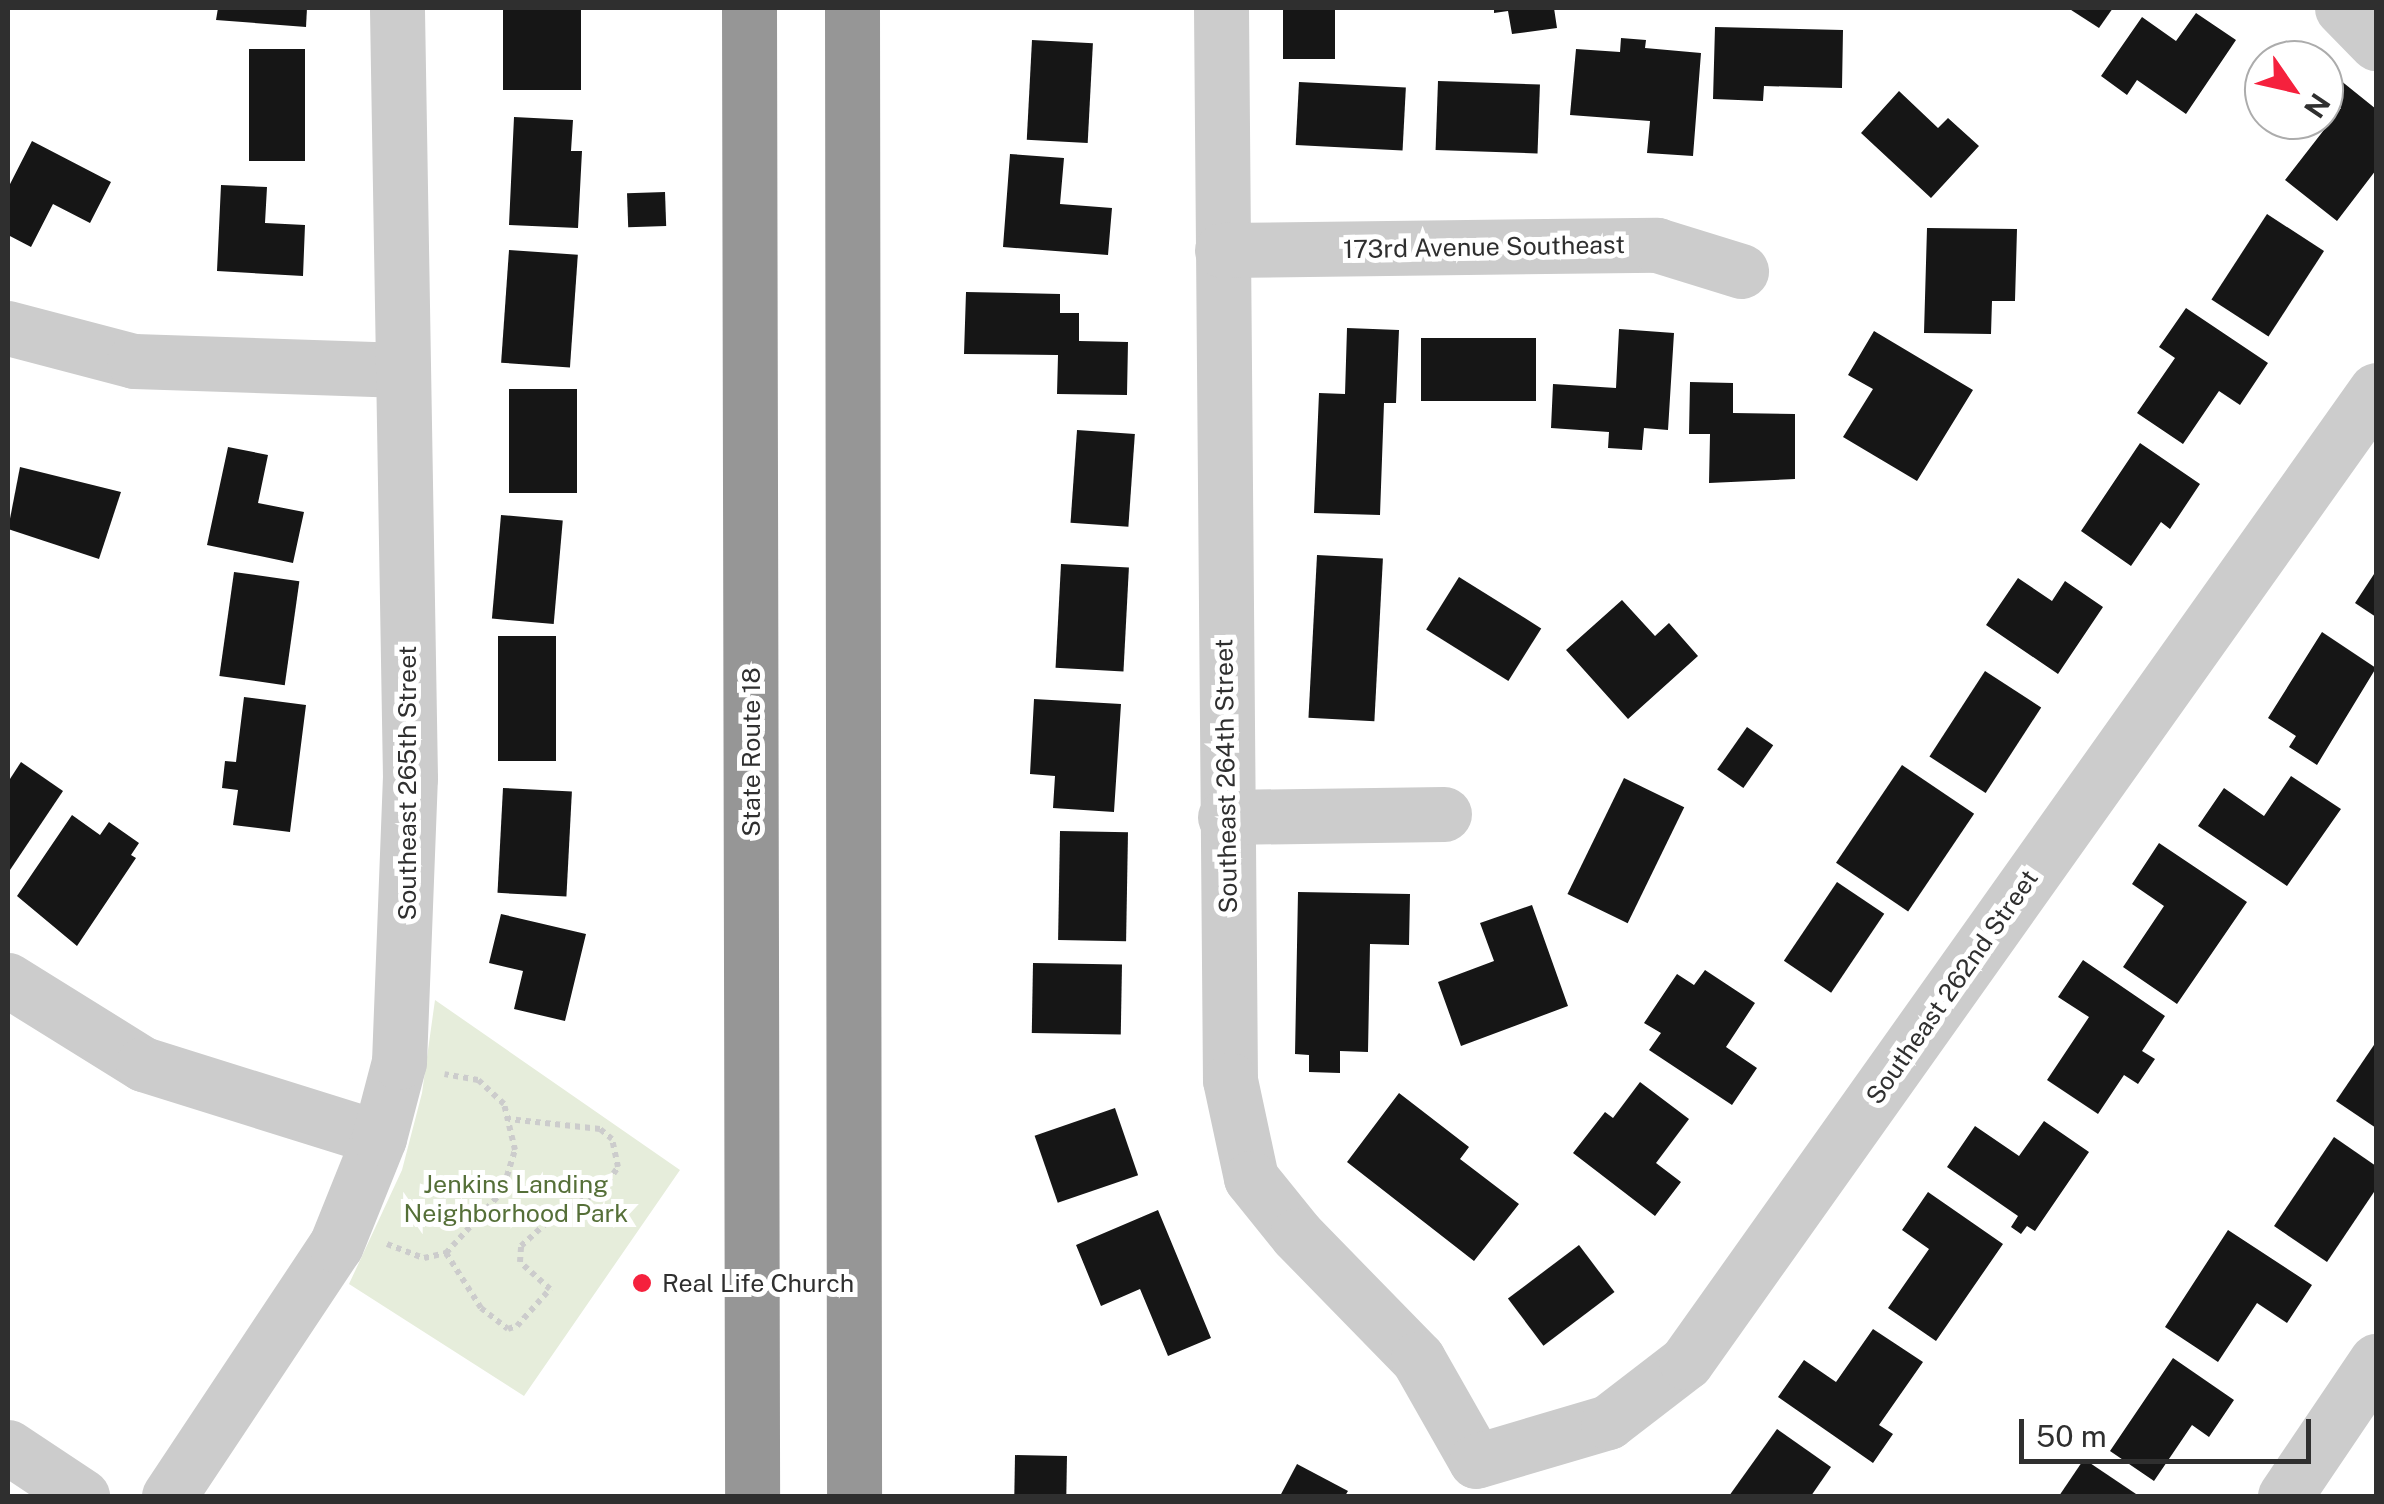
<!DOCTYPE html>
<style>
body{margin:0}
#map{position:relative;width:2384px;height:1504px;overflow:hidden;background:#fff;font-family:"Public Sans",sans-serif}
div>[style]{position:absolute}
.green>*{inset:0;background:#e6eddb}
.building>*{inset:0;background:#161616;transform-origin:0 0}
.path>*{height:6px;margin-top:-3px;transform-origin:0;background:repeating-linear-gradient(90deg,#ccc 0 5px,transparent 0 10px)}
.minor>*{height:55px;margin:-27.5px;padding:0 27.5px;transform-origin:27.5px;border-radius:27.5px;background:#ccc}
.highway>*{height:55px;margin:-27.5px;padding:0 27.5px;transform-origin:27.5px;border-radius:27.5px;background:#969696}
.dots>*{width:28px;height:28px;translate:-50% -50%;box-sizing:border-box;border:5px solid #fff;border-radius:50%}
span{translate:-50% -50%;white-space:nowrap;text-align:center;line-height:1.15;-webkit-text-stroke:10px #fff;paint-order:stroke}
.street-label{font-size:25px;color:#2f2f2f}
.park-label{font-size:25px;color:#556f38}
.poi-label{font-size:25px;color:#2f2f2f}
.left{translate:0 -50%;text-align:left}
.frame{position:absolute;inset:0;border:10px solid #2f2f2f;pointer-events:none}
.north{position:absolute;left:2244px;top:40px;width:100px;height:100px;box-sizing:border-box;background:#fff;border:2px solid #acacac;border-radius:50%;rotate:124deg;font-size:28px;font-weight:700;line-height:40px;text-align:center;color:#2f2f2f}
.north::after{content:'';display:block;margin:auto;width:35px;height:45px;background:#f5213d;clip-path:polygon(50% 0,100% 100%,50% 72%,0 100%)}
.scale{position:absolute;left:2019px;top:1419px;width:292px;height:45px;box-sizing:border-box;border:5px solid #2f2f2f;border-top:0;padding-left:12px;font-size:30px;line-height:35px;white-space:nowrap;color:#2f2f2f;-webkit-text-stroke:8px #fff;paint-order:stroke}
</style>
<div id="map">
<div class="green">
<div style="clip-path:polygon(435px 1000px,680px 1170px,524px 1396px,349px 1284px,402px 1170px,422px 1093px)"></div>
</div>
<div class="building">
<div style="clip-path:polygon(218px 8px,307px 8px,306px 27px,216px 20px)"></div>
<div style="left:503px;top:8px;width:78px;height:82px"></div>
<div style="left:1283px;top:8px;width:52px;height:51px"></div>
<div style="clip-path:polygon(1494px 8px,1554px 8px,1557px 28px,1512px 34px,1508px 11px,1494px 13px)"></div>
<div style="clip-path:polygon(2068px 8px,2113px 8px,2099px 28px)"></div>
<div style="clip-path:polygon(2196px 13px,2236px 40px,2186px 114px,2137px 80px,2127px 95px,2101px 76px,2142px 17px,2176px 41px)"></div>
<div style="clip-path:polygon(1715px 27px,1843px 30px,1842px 88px,1764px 86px,1763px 101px,1713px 99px)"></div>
<div style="clip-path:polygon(1621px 38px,1646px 40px,1645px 48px,1701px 53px,1693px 156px,1647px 153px,1650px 121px,1570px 115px,1576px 49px,1620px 52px)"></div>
<div style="left:1032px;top:40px;width:61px;height:100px;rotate:3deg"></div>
<div style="left:249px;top:49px;width:56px;height:112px"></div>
<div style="clip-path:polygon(2340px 80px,2376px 109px,2376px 170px,2337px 221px,2285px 180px,2341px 108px,2326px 97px)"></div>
<div style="left:1438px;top:81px;width:102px;height:69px;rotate:2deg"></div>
<div style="left:1299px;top:82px;width:107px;height:63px;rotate:3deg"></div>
<div style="clip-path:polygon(1899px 91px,1938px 128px,1948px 118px,1979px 146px,1931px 198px,1861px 133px)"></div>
<div style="clip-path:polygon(514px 117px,573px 120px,571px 151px,582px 151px,578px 228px,509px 225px)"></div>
<div style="clip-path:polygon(32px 141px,111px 182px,90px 223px,53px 204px,31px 247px,8px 235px,8px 188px)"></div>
<div style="clip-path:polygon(1010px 154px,1064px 158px,1060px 204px,1112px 208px,1108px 255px,1003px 247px)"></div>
<div style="clip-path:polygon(221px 185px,267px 187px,265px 223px,305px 225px,303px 276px,217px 271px)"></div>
<div style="left:665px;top:192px;width:34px;height:38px;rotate:88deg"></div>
<div style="left:2267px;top:214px;width:68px;height:102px;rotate:33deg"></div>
<div style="clip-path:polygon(1927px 228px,2017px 229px,2015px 301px,1992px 301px,1991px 334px,1924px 333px)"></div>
<div style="left:509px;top:250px;width:69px;height:113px;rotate:4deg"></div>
<div style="clip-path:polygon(966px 292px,1060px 294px,1060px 313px,1079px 313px,1079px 341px,1128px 342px,1127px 395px,1057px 394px,1058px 355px,964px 354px)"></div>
<div style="clip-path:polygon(2186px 308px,2268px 363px,2240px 405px,2219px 391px,2183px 444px,2137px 413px,2175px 358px,2159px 347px)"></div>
<div style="clip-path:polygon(1347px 328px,1399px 330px,1396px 403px,1384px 403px,1380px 515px,1314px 513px,1319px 393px,1345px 394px)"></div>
<div style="clip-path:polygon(1619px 329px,1674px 333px,1668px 430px,1644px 428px,1642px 450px,1608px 448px,1609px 432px,1551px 428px,1553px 384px,1616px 388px)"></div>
<div style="clip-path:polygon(1874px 331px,1973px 390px,1917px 481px,1843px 437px,1873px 389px,1848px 375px)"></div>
<div style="left:1421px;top:338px;width:115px;height:63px"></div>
<div style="clip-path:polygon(1690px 382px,1733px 383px,1733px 413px,1795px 414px,1795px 479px,1709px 483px,1710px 434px,1689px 434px)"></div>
<div style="left:509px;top:389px;width:68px;height:104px"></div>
<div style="left:1077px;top:430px;width:58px;height:93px;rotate:4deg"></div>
<div style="clip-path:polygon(2140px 443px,2200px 484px,2170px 529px,2161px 522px,2131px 566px,2081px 531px)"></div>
<div style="clip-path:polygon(228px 447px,268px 455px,258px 503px,304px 512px,293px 563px,207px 545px)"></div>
<div style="clip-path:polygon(20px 467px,121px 492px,99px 559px,8px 529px)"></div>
<div style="left:501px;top:515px;width:62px;height:104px;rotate:5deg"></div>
<div style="left:1317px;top:555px;width:66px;height:163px;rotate:3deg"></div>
<div style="left:1061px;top:564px;width:68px;height:104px;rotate:3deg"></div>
<div style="clip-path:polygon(2376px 571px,2376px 617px,2355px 603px)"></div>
<div style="left:234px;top:572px;width:66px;height:105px;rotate:8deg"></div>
<div style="left:1459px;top:577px;width:97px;height:62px;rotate:32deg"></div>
<div style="clip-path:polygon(2018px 578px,2052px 601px,2065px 581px,2103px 607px,2058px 674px,1986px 625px)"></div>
<div style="clip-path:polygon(1622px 600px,1655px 636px,1669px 623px,1698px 656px,1628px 719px,1566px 650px)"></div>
<div style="clip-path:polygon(2322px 632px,2376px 668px,2317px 765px,2289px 747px,2296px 736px,2268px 718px)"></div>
<div style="left:498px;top:636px;width:58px;height:125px"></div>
<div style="left:1985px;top:671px;width:67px;height:102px;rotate:33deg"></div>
<div style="clip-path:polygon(244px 697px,306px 705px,290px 832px,233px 825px,238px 790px,222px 788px,225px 761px,236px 762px)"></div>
<div style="clip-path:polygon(1034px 699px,1121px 704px,1114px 812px,1053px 808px,1055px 776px,1030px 774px)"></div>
<div style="left:1747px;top:727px;width:32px;height:52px;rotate:35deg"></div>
<div style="clip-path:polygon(21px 762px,63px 791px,8px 873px,8px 782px)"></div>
<div style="left:1902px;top:765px;width:87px;height:118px;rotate:34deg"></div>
<div style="clip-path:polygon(2291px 776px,2341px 809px,2287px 886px,2198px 826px,2224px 788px,2264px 816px)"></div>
<div style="left:1624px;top:778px;width:67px;height:129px;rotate:26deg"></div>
<div style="left:503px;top:788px;width:69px;height:105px;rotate:3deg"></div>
<div style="clip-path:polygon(72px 815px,100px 835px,109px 822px,139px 843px,131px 855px,136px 858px,77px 946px,17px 896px)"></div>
<div style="left:1060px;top:831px;width:68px;height:109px;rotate:1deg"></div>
<div style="clip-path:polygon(2159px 843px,2247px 902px,2177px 1004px,2123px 967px,2164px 906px,2132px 884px)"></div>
<div style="left:1837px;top:882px;width:57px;height:95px;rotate:34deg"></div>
<div style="clip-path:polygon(1298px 892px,1410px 894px,1409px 945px,1370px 944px,1368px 1052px,1340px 1051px,1340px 1073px,1309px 1072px,1309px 1055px,1295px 1054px)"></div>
<div style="clip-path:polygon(1532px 905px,1568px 1006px,1461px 1046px,1438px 982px,1494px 961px,1480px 923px)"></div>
<div style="clip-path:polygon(501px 914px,586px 934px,565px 1021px,514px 1009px,523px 971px,489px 963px)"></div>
<div style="clip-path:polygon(2083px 960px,2165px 1016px,2142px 1051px,2155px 1059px,2138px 1084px,2124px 1075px,2098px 1114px,2047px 1080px,2089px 1017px,2058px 997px)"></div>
<div style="left:1033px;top:963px;width:89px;height:70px;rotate:1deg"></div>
<div style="clip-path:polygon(1705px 970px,1755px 1003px,1726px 1047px,1757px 1068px,1732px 1105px,1649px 1050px,1661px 1033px,1644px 1023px,1677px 974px,1694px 985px)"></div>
<div style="clip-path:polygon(2376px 1042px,2376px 1128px,2336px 1101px)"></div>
<div style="clip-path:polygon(1640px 1082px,1689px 1119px,1656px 1163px,1681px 1182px,1655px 1216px,1573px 1153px,1605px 1112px,1613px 1118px)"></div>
<div style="clip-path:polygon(1399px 1093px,1469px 1147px,1460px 1159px,1519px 1204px,1474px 1261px,1347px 1162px)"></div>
<div style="left:1115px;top:1108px;width:71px;height:85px;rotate:71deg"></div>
<div style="clip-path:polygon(2044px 1121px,2089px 1152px,2035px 1231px,2027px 1226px,2021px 1234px,2011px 1227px,2018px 1216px,1947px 1167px,1975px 1126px,2019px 1156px)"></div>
<div style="clip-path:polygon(2334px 1137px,2376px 1166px,2376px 1189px,2327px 1262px,2274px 1226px)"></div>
<div style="clip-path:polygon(1928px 1192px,2003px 1244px,1936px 1341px,1888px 1308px,1929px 1249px,1902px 1230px)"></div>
<div style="clip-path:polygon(1158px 1210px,1211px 1338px,1168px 1356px,1140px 1289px,1101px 1306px,1076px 1245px)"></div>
<div style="clip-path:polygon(2228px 1230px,2312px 1285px,2287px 1323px,2257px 1303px,2218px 1362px,2165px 1327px)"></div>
<div style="left:1579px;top:1245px;width:59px;height:89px;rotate:53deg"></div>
<div style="clip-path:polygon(1873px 1329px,1923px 1362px,1879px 1425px,1893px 1434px,1873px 1463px,1778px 1397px,1804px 1360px,1836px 1382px)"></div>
<div style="clip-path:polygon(2173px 1358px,2234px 1400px,2209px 1437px,2192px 1425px,2154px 1481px,2110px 1451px)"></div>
<div style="clip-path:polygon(1777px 1429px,1831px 1467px,1811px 1496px,1729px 1496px)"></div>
<div style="left:1067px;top:1456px;width:40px;height:52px;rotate:91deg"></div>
<div style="clip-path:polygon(2084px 1459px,2139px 1496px,2059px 1496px)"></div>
<div style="clip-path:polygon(1297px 1464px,1348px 1491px,1345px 1496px,1280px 1496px)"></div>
</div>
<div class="path">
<div style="left:387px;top:1244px;width:40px;rotate:21deg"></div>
<div style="left:424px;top:1258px;width:23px;rotate:-13deg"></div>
<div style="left:446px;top:1253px;width:81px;rotate:-47.5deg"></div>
<div style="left:501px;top:1193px;width:18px;rotate:-71deg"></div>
<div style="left:507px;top:1176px;width:27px;rotate:-73deg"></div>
<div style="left:515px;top:1150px;width:47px;rotate:-103.4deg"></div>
<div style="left:504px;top:1104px;width:35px;rotate:-137deg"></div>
<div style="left:478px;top:1080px;width:34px;rotate:-170deg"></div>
<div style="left:446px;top:1253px;width:65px;rotate:57.5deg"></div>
<div style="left:481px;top:1308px;width:34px;rotate:38deg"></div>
<div style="left:508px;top:1329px;width:9px;rotate:-18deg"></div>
<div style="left:517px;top:1326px;width:50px;rotate:-48.3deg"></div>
<div style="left:550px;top:1289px;width:40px;rotate:-138deg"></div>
<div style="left:520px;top:1262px;width:16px;rotate:-86deg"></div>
<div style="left:521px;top:1246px;width:43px;rotate:-42.2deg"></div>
<div style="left:553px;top:1217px;width:56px;rotate:-28.9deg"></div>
<div style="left:602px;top:1190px;width:28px;rotate:-55deg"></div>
<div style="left:618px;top:1167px;width:29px;rotate:-102deg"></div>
<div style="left:612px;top:1139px;width:16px;rotate:-140deg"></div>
<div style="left:600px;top:1129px;width:92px;rotate:-173.7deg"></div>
</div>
<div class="minor">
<div style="left:1221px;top:8px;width:1072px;rotate:89.52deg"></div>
<div style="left:1230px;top:1080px;width:100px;rotate:77.9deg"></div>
<div style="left:1251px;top:1178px;width:73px;rotate:51.1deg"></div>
<div style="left:1297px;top:1235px;width:173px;rotate:45.7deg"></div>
<div style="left:1418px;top:1359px;width:117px;rotate:60.4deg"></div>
<div style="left:2342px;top:8px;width:49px;rotate:45.8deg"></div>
<div style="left:1222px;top:250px;width:435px;rotate:-0.7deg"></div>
<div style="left:1657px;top:245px;width:88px;rotate:17.2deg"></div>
<div style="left:8px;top:328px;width:130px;rotate:14.7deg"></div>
<div style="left:134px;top:361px;width:269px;rotate:1.9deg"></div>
<div style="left:1225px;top:817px;width:219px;rotate:-0.8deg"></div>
<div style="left:8px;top:980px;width:159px;rotate:31.9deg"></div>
<div style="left:143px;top:1064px;width:247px;rotate:17.4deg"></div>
<div style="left:8px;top:1447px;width:89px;rotate:33.5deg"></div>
<div style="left:1476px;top:1461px;width:138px;rotate:-16.5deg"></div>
<div style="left:1608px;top:1422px;width:98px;rotate:-37.6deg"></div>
<div style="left:1686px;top:1362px;width:1192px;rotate:-54.63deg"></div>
<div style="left:169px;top:1496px;width:301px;rotate:-56.4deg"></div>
<div style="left:336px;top:1245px;width:115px;rotate:-68.1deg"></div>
<div style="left:379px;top:1138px;width:79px;rotate:-75.3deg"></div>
<div style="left:399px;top:1062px;width:284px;rotate:-87.8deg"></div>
<div style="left:410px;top:778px;width:770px;rotate:-90.97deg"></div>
<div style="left:2285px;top:1496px;width:163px;rotate:-56deg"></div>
</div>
<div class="highway">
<div style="left:749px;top:8px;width:1488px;rotate:89.88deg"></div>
<div style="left:852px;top:8px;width:1488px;rotate:89.92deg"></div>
</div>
<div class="dots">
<div style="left:642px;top:1283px;background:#f5213d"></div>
</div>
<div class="street-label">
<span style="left:1484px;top:247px;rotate:-1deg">173rd Avenue Southeast</span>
<span style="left:751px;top:752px;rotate:-90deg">State Route 18</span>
<span style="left:1226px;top:776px;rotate:-91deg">Southeast 264th Street</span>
<span style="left:407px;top:783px;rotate:-90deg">Southeast 265th Street</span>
<span style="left:1952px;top:987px;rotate:-55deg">Southeast 262nd Street</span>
</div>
<div class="park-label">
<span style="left:516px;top:1199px">Jenkins Landing<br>Neighborhood Park</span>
</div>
<div class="poi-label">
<span class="left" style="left:662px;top:1283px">Real Life Church</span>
</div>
<div class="frame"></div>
<div class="north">N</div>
<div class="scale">50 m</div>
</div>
